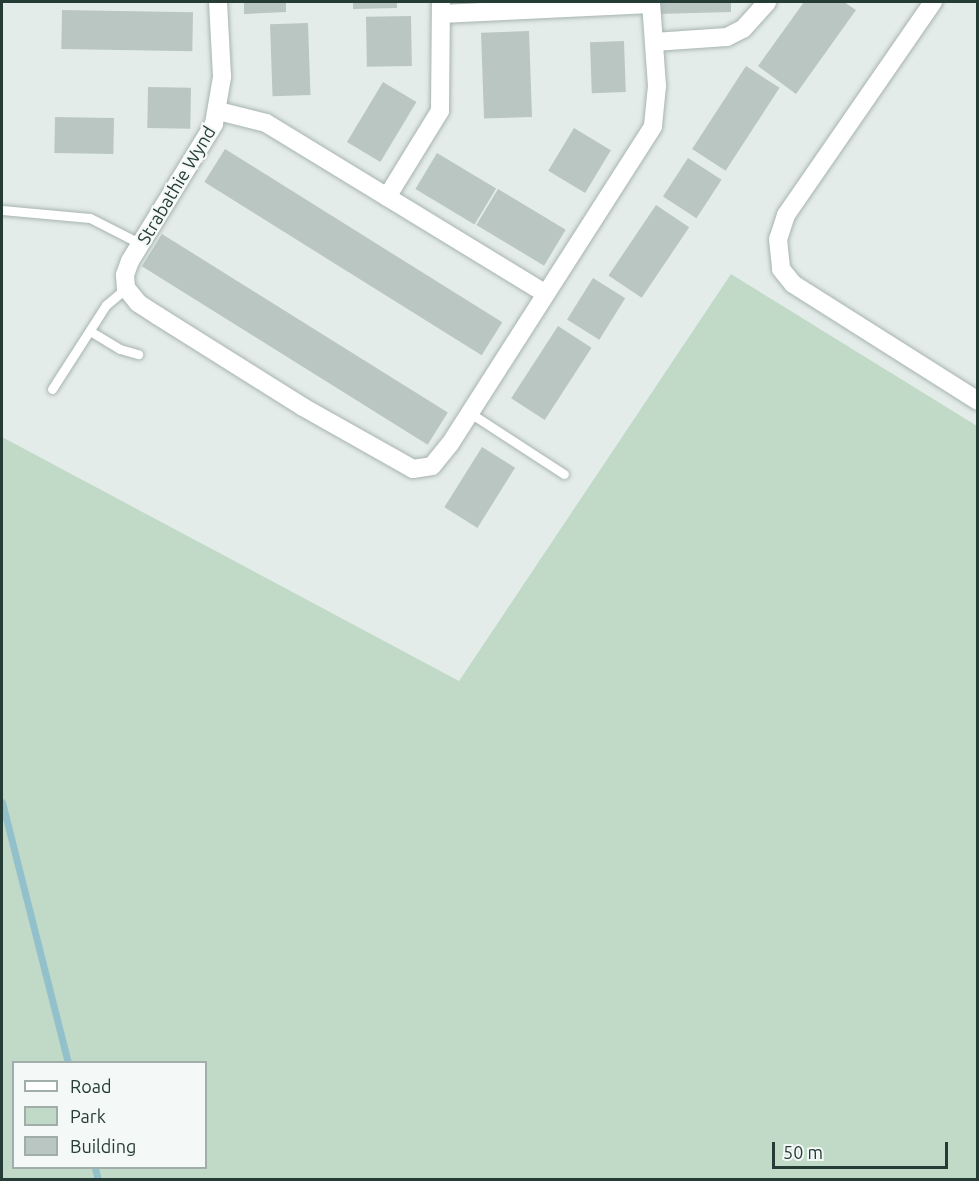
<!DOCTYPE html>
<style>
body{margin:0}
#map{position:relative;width:979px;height:1181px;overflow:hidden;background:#e4ece9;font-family:Ubuntu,sans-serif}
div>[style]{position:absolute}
.green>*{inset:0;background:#c0dac7}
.stream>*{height:7px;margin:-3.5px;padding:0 3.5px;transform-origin:3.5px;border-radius:3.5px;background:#92c1cb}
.building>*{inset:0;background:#bac6c2;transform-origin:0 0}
.roads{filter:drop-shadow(0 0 2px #a7b4b0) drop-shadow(0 0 2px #a7b4b0)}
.lane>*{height:9px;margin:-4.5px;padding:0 4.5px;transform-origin:4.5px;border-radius:4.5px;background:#fff}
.street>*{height:18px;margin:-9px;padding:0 9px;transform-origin:9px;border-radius:9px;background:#fff}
span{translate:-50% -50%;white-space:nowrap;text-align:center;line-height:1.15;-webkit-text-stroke:4.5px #f4f9f7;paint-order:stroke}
.street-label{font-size:18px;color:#253c36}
.frame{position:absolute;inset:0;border:3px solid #253c36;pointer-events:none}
.legend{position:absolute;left:12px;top:1061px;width:195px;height:108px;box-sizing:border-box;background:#f4f9f7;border:2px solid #a1adaa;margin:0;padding:8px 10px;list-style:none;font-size:18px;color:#253c36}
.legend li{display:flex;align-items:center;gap:12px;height:30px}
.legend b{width:30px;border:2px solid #a1adaa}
.scale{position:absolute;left:772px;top:1142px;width:176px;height:27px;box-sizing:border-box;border:3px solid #253c36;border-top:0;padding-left:8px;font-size:18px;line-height:21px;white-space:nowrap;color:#253c36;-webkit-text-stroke:4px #f4f9f7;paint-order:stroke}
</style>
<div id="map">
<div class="green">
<div style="clip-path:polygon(evenodd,731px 274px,977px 426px,977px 1179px,2px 1179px,2px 437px,459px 681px,731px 274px,14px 1062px,206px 1062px,206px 1168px,14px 1168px,14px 1062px)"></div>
</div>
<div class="stream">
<div style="left:2px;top:802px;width:268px;rotate:75.8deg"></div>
<div style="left:95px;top:1168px;width:12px;rotate:76deg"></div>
</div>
<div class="building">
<div style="clip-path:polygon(244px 2px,286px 2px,286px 12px,244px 14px)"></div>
<div style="clip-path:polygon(353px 2px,397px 2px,397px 8px,353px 9px)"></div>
<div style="clip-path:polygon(658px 2px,731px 2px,731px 12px,658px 14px)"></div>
<div style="clip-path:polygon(804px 2px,844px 2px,856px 10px,796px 94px,758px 66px)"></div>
<div style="left:62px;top:10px;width:131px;height:39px;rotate:1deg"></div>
<div style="left:411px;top:16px;width:50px;height:45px;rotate:89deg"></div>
<div style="left:308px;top:23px;width:72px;height:38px;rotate:88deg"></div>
<div style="left:529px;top:31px;width:86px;height:48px;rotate:88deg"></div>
<div style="left:624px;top:41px;width:51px;height:34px;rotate:88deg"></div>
<div style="left:746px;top:66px;width:40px;height:99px;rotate:33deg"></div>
<div style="left:383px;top:82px;width:39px;height:70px;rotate:31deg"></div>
<div style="left:148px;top:87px;width:43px;height:41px;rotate:1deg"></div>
<div style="left:55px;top:117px;width:59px;height:36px;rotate:1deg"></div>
<div style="left:574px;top:128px;width:43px;height:50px;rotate:31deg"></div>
<div style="left:225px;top:149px;width:327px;height:39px;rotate:32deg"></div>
<div style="left:437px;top:153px;width:69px;height:42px;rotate:31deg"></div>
<div style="left:688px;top:158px;width:40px;height:46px;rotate:33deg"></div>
<div style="left:498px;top:189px;width:79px;height:42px;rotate:31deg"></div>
<div style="left:656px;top:205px;width:40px;height:85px;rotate:34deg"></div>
<div style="left:162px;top:234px;width:337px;height:38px;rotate:32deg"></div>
<div style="left:593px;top:278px;width:38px;height:49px;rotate:32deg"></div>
<div style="left:558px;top:326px;width:40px;height:86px;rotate:33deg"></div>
<div style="left:482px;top:447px;width:39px;height:71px;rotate:32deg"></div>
</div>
<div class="roads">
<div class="lane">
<div style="left:2px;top:210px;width:88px;rotate:5.2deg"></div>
<div style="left:90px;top:218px;width:57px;rotate:27deg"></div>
<div style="left:90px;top:331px;width:35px;rotate:31deg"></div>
<div style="left:120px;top:349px;width:19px;rotate:16deg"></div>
<div style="left:52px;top:389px;width:100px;rotate:-57.3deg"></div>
<div style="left:106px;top:305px;width:26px;rotate:-40deg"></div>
<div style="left:470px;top:413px;width:112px;rotate:33deg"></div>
</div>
<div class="street">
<div style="left:218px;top:2px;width:75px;rotate:86.9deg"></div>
<div style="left:222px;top:77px;width:48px;rotate:99.7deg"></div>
<div style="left:214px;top:124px;width:161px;rotate:121.5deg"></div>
<div style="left:130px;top:261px;width:15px;rotate:110deg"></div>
<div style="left:125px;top:275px;width:13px;rotate:86deg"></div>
<div style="left:126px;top:288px;width:19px;rotate:51deg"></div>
<div style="left:138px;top:303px;width:24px;rotate:33deg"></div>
<div style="left:158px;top:316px;width:171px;rotate:32.1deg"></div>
<div style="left:303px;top:407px;width:126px;rotate:29.4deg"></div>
<div style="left:413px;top:469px;width:19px;rotate:-9deg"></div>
<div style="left:432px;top:466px;width:28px;rotate:-51deg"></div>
<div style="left:450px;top:444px;width:377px;rotate:-57.4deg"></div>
<div style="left:653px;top:126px;width:40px;rotate:-84.3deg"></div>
<div style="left:657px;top:86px;width:84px;rotate:-94.1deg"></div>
<div style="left:933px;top:2px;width:259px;rotate:124.6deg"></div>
<div style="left:786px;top:215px;width:25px;rotate:108deg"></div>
<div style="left:778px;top:239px;width:30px;rotate:84deg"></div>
<div style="left:781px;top:269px;width:19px;rotate:51deg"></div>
<div style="left:793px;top:284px;width:219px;rotate:32.3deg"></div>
<div style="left:441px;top:14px;width:210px;rotate:-2.7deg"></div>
<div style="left:654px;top:42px;width:73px;rotate:-3.9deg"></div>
<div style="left:727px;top:37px;width:18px;rotate:-27deg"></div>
<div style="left:743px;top:29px;width:36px;rotate:-48deg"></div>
<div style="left:218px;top:111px;width:49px;rotate:14deg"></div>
<div style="left:266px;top:123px;width:327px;rotate:31.4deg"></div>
<div style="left:387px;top:197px;width:101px;rotate:-58.4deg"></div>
<div style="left:440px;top:111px;width:109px;rotate:-89.5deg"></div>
</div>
</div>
<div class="street-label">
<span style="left:176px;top:185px;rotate:-59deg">Strabathie Wynd</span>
</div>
<div class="frame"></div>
<ul class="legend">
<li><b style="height:8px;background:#fff"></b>Road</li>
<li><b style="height:16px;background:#c0dac7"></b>Park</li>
<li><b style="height:16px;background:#bac6c2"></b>Building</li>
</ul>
<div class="scale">50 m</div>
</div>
